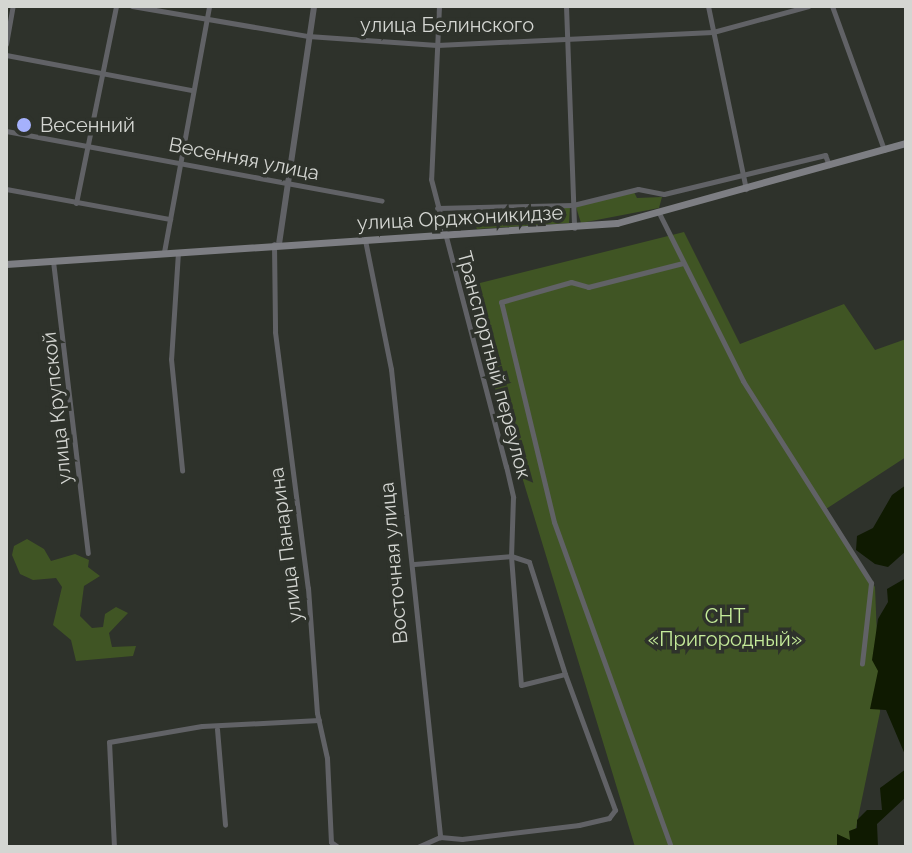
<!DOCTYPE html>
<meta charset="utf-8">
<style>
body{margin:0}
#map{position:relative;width:912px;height:853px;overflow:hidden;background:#2e322b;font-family:Raleway,sans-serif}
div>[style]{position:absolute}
.green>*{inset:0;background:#405524}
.water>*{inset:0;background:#0f1a01}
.minor>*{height:5px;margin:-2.5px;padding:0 2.5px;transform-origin:2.5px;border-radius:2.5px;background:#616266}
.tertiary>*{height:6px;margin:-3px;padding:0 3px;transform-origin:3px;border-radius:3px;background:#616266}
.secondary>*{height:7px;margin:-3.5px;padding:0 3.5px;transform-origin:3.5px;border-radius:3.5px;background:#7d7e83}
.dots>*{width:22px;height:22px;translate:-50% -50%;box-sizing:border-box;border:4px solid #2e322b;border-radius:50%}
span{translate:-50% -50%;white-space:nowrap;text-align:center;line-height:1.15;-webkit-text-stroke:7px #2e322b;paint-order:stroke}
.street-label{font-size:20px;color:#d4d6d2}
.poi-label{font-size:20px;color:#d4d6d2}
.left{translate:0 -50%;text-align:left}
.park-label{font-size:20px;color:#c5ec9a}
.frame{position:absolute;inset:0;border:8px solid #d4d6d2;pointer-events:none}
</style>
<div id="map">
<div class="green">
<div style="clip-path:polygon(634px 192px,637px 198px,662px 197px,659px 208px,581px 223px,576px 207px,584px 201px)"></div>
<div style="clip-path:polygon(570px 207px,569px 223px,477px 229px,470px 213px,477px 217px,484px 209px)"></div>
<div style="clip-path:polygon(684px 232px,740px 344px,844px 304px,875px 350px,906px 339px,906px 457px,826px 509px,875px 587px,880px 712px,852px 847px,635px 847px,464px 287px)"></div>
<div style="clip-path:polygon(27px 539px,44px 549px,51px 561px,75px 554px,89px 560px,88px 567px,100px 576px,84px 586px,80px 616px,92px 628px,103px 627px,105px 614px,116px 607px,128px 613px,109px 633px,112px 647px,136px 646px,133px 656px,76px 661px,71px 640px,53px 625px,62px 587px,56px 578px,33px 580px,20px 574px,12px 555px,14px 546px)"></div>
</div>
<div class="water">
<div style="clip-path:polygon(906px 485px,906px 551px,888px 567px,875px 564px,856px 550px,857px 536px,873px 528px,892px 495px)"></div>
<div style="clip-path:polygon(906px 578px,906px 757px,886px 710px,870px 709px,878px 671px,872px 660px,878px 619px,888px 602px,887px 589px)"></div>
<div style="clip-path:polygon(906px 769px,906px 797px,877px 824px,878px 847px,837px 847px,837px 834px,850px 840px,849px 831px,857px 828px,857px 820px,867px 810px,882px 810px,880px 788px)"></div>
</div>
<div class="minor">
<div style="left:132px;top:6px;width:179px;rotate:9.7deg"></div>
<div style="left:308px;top:36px;width:129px;rotate:4deg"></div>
<div style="left:437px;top:45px;width:276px;rotate:-2.7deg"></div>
<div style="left:713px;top:32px;width:99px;rotate:-15.2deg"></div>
<div style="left:439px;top:6px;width:173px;rotate:92.6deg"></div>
<div style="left:431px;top:179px;width:297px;rotate:75.4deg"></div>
<div style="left:506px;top:466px;width:32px;rotate:77deg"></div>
<div style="left:513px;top:497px;width:59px;rotate:91.9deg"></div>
<div style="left:511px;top:556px;width:19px;rotate:18deg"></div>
<div style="left:529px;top:562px;width:118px;rotate:72.2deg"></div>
<div style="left:566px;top:6px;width:222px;rotate:87.9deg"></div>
<div style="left:708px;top:6px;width:187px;rotate:78.3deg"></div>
<div style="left:832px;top:6px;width:153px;rotate:70.1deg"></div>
<div style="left:6px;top:44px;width:39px;rotate:-80deg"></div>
<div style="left:6px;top:55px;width:189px;rotate:10.7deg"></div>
<div style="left:6px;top:131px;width:382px;rotate:10.5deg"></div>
<div style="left:6px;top:189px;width:167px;rotate:10.4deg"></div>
<div style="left:76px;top:203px;width:201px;rotate:-78.5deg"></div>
<div style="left:437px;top:208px;width:136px;rotate:-1.3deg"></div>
<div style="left:573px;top:205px;width:67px;rotate:-13.8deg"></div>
<div style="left:638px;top:189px;width:26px;rotate:11deg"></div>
<div style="left:664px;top:194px;width:166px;rotate:-13.6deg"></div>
<div style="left:825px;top:155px;width:11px;rotate:68deg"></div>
<div style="left:659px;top:213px;width:188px;rotate:63.4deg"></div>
<div style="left:743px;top:381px;width:239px;rotate:57.6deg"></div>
<div style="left:871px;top:583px;width:81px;rotate:96.4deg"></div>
<div style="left:365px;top:240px;width:132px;rotate:78.6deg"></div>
<div style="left:391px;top:369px;width:471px;rotate:84deg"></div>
<div style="left:274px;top:244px;width:88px;rotate:89.3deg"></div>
<div style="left:275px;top:332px;width:258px;rotate:82.7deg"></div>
<div style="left:308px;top:588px;width:125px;rotate:85.9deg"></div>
<div style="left:317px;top:713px;width:46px;rotate:77.5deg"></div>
<div style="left:327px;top:758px;width:84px;rotate:87.3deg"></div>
<div style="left:331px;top:842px;width:9px;rotate:36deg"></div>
<div style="left:164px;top:252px;width:250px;rotate:-79.6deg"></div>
<div style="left:178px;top:252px;width:107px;rotate:93.7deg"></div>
<div style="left:171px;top:359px;width:112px;rotate:84.3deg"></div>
<div style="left:53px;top:261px;width:294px;rotate:83.2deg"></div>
<div style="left:414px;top:564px;width:97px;rotate:-4.7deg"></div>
<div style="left:511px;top:556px;width:129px;rotate:85.6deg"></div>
<div style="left:521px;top:685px;width:45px;rotate:-14deg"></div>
<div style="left:565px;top:674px;width:145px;rotate:69.8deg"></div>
<div style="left:615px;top:810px;width:10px;rotate:127deg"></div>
<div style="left:609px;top:818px;width:31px;rotate:167deg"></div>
<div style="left:579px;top:825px;width:118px;rotate:173.2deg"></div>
<div style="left:462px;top:839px;width:22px;rotate:-175deg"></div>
<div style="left:440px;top:837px;width:24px;rotate:156deg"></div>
<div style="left:217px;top:729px;width:96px;rotate:85.2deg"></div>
<div style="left:114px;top:847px;width:105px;rotate:-92.7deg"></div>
<div style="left:109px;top:742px;width:94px;rotate:-9.8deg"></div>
<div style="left:202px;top:726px;width:117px;rotate:-2.9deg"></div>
<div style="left:671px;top:847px;width:345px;rotate:-109.8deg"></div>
<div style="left:554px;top:522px;width:226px;rotate:-103.5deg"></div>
<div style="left:501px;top:302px;width:73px;rotate:-15.9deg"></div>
<div style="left:571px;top:282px;width:18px;rotate:16deg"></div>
<div style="left:588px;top:287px;width:98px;rotate:-14.2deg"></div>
</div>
<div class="tertiary">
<div style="left:279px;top:244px;width:241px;rotate:-81.6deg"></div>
</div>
<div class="secondary">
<div style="left:6px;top:264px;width:612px;rotate:-3.84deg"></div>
<div style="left:617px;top:223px;width:300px;rotate:-15.5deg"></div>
</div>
<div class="dots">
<div style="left:24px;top:125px;background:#a5b1fc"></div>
</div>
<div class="street-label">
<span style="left:447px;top:25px">улица Белинского</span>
<span style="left:244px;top:159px;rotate:11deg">Весенняя улица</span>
<span style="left:460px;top:218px;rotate:-3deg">улица Орджоникидзе</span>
<span style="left:494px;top:365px;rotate:75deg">Транспортный переулок</span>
<span style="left:57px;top:408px;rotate:-96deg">улица Крупской</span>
<span style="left:286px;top:545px;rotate:-97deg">улица Панарина</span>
<span style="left:394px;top:563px;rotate:-95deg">Восточная улица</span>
</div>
<div class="poi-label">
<span class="left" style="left:40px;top:125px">Весенний</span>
</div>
<div class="park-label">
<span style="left:725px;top:628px">СНТ<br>«Пригородный»</span>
</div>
<div class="frame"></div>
</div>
